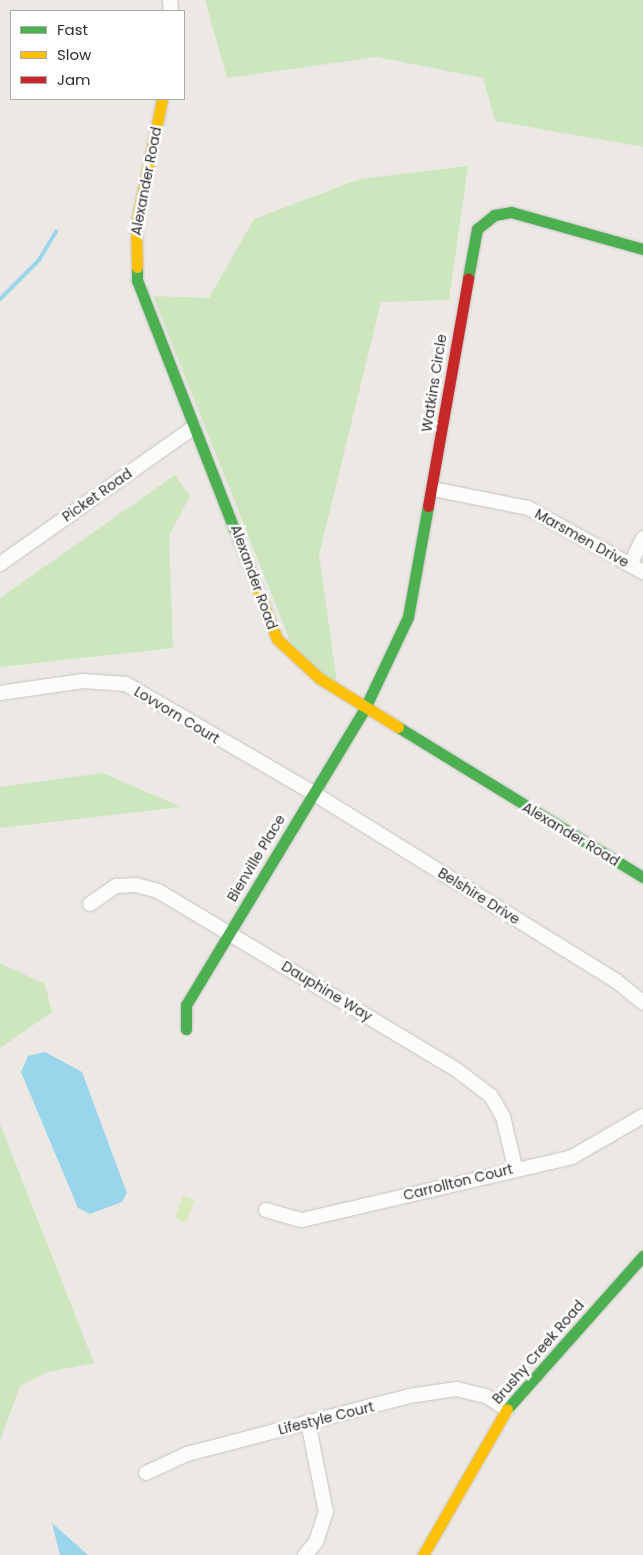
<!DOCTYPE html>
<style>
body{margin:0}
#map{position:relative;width:643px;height:1555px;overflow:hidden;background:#ece8e4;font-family:Poppins,sans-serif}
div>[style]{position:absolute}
.green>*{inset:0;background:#cee6be}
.pitch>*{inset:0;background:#d9eabb;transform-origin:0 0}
.water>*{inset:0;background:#99d6ec}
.stream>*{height:4px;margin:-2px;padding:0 2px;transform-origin:2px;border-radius:2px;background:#99d6ec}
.roads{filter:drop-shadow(0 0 1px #c5c4c5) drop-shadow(0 0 1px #c5c4c5)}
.street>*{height:14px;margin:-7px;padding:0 7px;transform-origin:7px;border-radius:7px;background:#fcfcfb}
.fast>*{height:11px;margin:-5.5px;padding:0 5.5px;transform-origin:5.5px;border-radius:5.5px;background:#4caf50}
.slow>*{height:11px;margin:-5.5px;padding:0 5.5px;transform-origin:5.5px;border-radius:5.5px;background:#ffc107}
.jam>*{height:11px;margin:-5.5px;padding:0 5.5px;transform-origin:5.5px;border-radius:5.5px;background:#c62828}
span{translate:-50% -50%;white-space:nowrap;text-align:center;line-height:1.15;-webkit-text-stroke:5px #fff;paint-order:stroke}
.street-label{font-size:14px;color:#2e2e2e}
.legend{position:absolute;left:10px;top:10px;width:175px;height:90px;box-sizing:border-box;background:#fff;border:1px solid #ababab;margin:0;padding:6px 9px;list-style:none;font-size:15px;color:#2e2e2e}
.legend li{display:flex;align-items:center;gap:10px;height:25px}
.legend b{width:25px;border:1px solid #ababab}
</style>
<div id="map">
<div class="green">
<div style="clip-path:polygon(205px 0,643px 0,643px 147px,495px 121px,483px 78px,377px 57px,227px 78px)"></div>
<div style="clip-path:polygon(468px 166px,449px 300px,381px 302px,319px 555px,339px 696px,292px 646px,153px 296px,209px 298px,254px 219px,360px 179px)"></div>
<div style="clip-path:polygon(175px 475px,190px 496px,169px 536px,173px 648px,0 667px,0 598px)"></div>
<div style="clip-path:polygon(103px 773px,181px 807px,0 828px,0 787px)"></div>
<div style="clip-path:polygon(0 963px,45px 984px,52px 1012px,0 1048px)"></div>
<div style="clip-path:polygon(0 1124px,94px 1363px,48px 1372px,20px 1386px,0 1441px)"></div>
</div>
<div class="pitch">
<div style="left:183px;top:1196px;width:12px;height:24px;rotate:20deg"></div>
</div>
<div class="water">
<div style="clip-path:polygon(45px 1052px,82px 1072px,127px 1193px,122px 1202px,90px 1214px,78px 1208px,21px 1072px,28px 1056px)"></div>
<div style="clip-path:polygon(52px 1523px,88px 1555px,60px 1555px)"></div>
</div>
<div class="stream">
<div style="left:0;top:299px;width:55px;rotate:-45deg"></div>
<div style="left:39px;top:260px;width:33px;rotate:-59deg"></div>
</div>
<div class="roads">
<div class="street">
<div style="left:170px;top:0;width:11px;rotate:85deg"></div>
<div style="left:433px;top:489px;width:97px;rotate:11.3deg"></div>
<div style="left:528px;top:508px;width:132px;rotate:29.1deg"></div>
<div style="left:0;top:564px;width:237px;rotate:-35.2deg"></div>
<div style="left:630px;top:565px;width:30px;rotate:-64deg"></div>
<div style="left:0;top:693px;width:84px;rotate:-8.2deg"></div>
<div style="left:83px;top:681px;width:43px;rotate:4deg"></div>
<div style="left:126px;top:684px;width:216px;rotate:30.2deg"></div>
<div style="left:313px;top:793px;width:355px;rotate:31.8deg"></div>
<div style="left:615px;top:980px;width:36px;rotate:39deg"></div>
<div style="left:90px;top:904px;width:32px;rotate:-35deg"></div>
<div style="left:116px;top:886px;width:20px;rotate:-3deg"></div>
<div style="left:136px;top:885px;width:23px;rotate:15deg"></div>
<div style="left:158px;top:891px;width:345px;rotate:30.9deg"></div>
<div style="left:454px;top:1068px;width:46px;rotate:37.1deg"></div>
<div style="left:491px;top:1096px;width:24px;rotate:60deg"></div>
<div style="left:503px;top:1117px;width:51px;rotate:76.5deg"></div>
<div style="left:266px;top:1210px;width:37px;rotate:16deg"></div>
<div style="left:302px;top:1220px;width:277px;rotate:-13.1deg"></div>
<div style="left:572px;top:1157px;width:82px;rotate:-30deg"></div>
<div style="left:146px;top:1473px;width:45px;rotate:-24.9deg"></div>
<div style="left:187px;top:1454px;width:229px;rotate:-14.6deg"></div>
<div style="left:409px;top:1396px;width:49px;rotate:-8.3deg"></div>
<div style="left:457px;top:1389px;width:30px;rotate:14deg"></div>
<div style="left:486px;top:1396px;width:25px;rotate:32deg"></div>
<div style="left:305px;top:1555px;width:17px;rotate:-50deg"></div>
<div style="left:316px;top:1542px;width:32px;rotate:-72deg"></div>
<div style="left:326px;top:1512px;width:92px;rotate:-101.3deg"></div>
</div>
<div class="fast">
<div style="left:137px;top:267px;width:13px;rotate:90deg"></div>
<div style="left:137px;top:280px;width:331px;rotate:68.7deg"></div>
<div style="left:468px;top:278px;width:50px;rotate:-79.6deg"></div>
<div style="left:477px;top:229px;width:22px;rotate:-39deg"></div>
<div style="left:494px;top:215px;width:17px;rotate:-10deg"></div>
<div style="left:511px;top:212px;width:137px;rotate:15.7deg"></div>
<div style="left:398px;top:727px;width:287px;rotate:31.5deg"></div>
<div style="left:186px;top:1029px;width:24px;rotate:-90deg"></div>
<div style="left:186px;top:1005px;width:347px;rotate:-58.9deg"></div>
<div style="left:365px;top:708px;width:101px;rotate:-64.7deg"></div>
<div style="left:408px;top:617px;width:113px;rotate:-79.8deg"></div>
<div style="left:507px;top:1409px;width:205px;rotate:-48.4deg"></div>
</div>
<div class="slow">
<div style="left:137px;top:267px;width:42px;rotate:-91.4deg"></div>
<div style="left:136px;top:225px;width:129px;rotate:-78.3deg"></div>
<div style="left:257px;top:588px;width:55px;rotate:68.6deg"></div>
<div style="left:277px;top:639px;width:57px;rotate:42.9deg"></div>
<div style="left:319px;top:678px;width:93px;rotate:31.8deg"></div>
<div style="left:423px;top:1555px;width:168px;rotate:-60.1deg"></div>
</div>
<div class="jam">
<div style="left:428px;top:506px;width:231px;rotate:-80deg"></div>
</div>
</div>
<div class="street-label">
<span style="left:146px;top:181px;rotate:-79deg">Alexander Road</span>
<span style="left:434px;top:383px;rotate:-81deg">Watkins Circle</span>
<span style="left:97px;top:495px;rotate:-35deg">Picket Road</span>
<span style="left:582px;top:538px;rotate:29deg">Marsmen Drive</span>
<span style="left:254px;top:577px;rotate:70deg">Alexander Road</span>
<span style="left:177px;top:715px;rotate:31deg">Lovvorn Court</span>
<span style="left:571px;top:834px;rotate:31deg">Alexander Road</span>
<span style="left:256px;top:858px;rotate:-59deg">Bienville Place</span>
<span style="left:479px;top:896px;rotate:32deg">Belshire Drive</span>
<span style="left:327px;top:991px;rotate:31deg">Dauphine Way</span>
<span style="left:458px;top:1182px;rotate:-14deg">Carrollton Court</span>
<span style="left:538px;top:1352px;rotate:-49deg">Brushy Creek Road</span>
<span style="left:326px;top:1418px;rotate:-14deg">Lifestyle Court</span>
</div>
<ul class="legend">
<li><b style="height:6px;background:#4caf50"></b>Fast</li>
<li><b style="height:6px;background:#ffc107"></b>Slow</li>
<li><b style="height:6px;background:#c62828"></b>Jam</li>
</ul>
</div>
